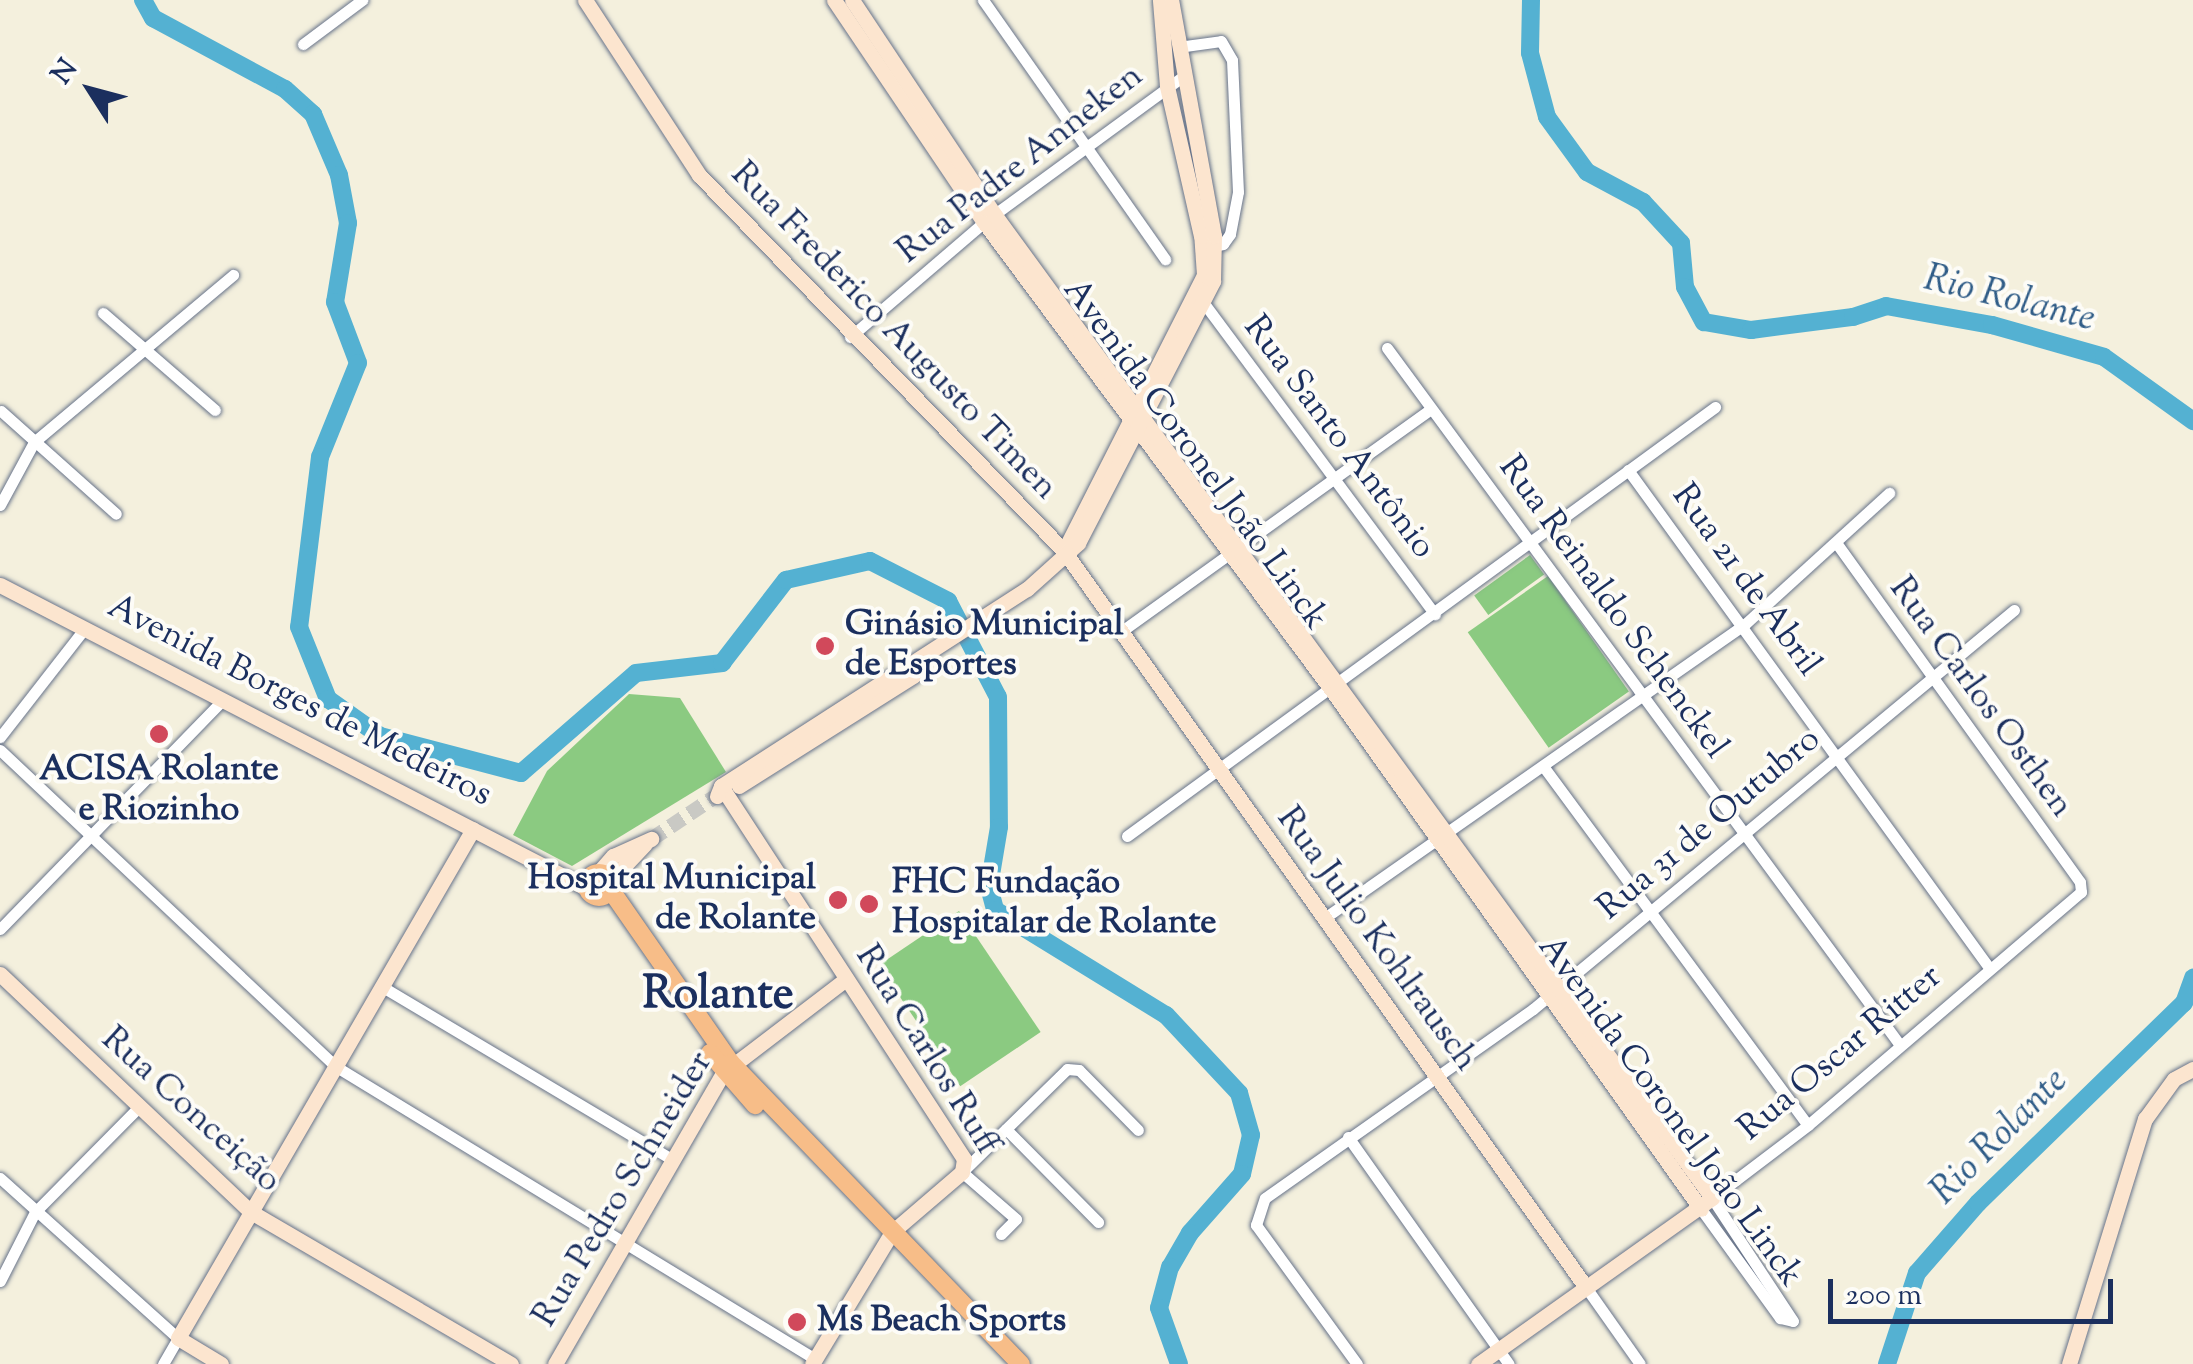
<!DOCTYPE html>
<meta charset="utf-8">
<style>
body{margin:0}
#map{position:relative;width:2193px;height:1364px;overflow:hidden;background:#f4f0dd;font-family:"Sorts Mill Goudy",serif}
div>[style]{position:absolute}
.green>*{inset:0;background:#8bca81;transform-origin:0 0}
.river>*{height:18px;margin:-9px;padding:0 9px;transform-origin:9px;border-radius:9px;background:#54b1d2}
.secondary-tunnel>*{height:15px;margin-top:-7.5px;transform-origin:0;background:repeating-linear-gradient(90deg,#c9c9c4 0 15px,transparent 0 23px)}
.roads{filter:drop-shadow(0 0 2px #67738a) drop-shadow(0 0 2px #67738a)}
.street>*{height:11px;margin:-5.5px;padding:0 5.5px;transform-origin:5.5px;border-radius:5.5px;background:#fff}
.secondary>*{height:15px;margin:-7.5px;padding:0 7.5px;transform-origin:7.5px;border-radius:7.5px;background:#fce5cf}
.primary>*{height:18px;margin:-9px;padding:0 9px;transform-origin:9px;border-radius:9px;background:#f7bd88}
.primary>.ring{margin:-9px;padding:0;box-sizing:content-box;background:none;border:18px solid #f7bd88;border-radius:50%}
.dots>*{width:28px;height:28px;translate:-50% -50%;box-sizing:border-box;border:5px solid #fdfcf7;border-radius:50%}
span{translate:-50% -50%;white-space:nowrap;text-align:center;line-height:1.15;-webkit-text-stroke:8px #fdfcf7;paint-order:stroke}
.street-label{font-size:35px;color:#1b2f5e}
.poi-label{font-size:35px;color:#1b2f5e;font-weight:700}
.left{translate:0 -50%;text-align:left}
.right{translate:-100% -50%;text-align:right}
.water-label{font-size:38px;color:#2f5c87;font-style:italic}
.district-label{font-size:45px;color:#1b2f5e;font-weight:700}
.north{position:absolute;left:40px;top:40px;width:100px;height:100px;-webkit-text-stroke:8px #fdfcf7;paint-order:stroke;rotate:306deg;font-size:28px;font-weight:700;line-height:40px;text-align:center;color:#1b2f5e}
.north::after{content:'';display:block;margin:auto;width:35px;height:45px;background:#1b2f5e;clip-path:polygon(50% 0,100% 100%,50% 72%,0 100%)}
.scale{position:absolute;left:1828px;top:1279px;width:285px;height:45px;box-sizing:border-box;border:5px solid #1b2f5e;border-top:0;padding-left:12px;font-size:30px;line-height:35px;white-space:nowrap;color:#1b2f5e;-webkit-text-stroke:8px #fdfcf7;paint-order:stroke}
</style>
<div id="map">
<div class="green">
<div style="left:1530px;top:555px;width:24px;height:69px;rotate:54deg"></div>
<div style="left:1548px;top:576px;width:141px;height:98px;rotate:55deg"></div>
<div style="clip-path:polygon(629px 694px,680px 698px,726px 772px,572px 866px,513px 835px,547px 771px)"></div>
<div style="left:959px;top:911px;width:146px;height:97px;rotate:56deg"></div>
</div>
<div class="river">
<div style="left:143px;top:0;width:21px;rotate:61deg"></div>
<div style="left:153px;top:18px;width:150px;rotate:28.3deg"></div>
<div style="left:285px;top:89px;width:38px;rotate:42deg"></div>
<div style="left:313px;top:114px;width:66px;rotate:66.9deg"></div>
<div style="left:339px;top:175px;width:49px;rotate:79.4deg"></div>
<div style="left:348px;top:223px;width:80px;rotate:99.3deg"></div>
<div style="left:335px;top:302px;width:65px;rotate:69.3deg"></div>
<div style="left:358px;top:363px;width:101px;rotate:112deg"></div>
<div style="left:320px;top:457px;width:171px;rotate:97deg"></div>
<div style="left:299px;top:627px;width:78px;rotate:68.1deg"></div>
<div style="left:328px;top:699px;width:64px;rotate:35.4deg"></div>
<div style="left:380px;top:736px;width:146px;rotate:14.7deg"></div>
<div style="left:521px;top:773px;width:152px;rotate:-41deg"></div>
<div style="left:636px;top:673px;width:87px;rotate:-6.6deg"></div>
<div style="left:722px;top:663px;width:105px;rotate:-52.4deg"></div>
<div style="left:786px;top:580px;width:86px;rotate:-12.7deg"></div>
<div style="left:870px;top:561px;width:88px;rotate:27.1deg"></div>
<div style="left:948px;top:601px;width:108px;rotate:62.5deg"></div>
<div style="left:998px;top:697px;width:130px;rotate:89.6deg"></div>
<div style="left:999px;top:827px;width:61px;rotate:99.5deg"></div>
<div style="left:989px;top:887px;width:24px;rotate:75deg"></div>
<div style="left:995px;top:910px;width:201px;rotate:31.6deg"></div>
<div style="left:1166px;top:1015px;width:107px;rotate:46.9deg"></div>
<div style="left:1239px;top:1093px;width:44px;rotate:74.1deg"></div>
<div style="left:1251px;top:1135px;width:40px;rotate:103deg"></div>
<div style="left:1242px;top:1174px;width:79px;rotate:131.4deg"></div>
<div style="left:1190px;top:1233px;width:39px;rotate:120deg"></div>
<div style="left:1170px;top:1267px;width:42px;rotate:105deg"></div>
<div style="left:1159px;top:1308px;width:59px;rotate:70.3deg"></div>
<div style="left:1531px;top:0;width:53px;rotate:91.1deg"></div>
<div style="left:1530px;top:53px;width:66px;rotate:75.1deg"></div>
<div style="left:1547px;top:117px;width:68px;rotate:54deg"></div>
<div style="left:1587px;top:172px;width:64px;rotate:28.2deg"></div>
<div style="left:1643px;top:202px;width:56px;rotate:47.2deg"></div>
<div style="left:1681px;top:243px;width:44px;rotate:84.8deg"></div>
<div style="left:1685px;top:287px;width:40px;rotate:62deg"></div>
<div style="left:1704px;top:322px;width:48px;rotate:9.7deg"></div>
<div style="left:1751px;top:330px;width:103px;rotate:-7.3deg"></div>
<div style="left:1853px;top:317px;width:35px;rotate:-18deg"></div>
<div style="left:1886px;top:306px;width:108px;rotate:10.2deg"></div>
<div style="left:1992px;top:325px;width:116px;rotate:15.9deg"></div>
<div style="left:2104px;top:357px;width:110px;rotate:35.7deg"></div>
<div style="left:1887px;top:1364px;width:96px;rotate:-71.8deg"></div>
<div style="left:1917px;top:1273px;width:93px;rotate:-48.9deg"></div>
<div style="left:1978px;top:1203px;width:287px;rotate:-44.2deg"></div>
<div style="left:2184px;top:1003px;width:27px;rotate:-70deg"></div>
</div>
<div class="secondary-tunnel">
<div style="left:651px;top:839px;width:76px;rotate:-33.7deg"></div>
</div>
<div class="roads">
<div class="street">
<div style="left:983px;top:0;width:317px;rotate:54.9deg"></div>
<div style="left:303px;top:44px;width:74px;rotate:-36.7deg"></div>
<div style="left:1178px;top:47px;width:43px;rotate:-7.9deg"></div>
<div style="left:1221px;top:41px;width:22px;rotate:60deg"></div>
<div style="left:1232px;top:60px;width:132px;rotate:87.4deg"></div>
<div style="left:1238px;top:192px;width:43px;rotate:100.8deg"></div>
<div style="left:1230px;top:234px;width:12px;rotate:125deg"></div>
<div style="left:1223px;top:244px;width:16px;rotate:169deg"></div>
<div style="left:1200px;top:298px;width:394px;rotate:53.4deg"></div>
<div style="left:103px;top:313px;width:148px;rotate:40.9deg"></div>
<div style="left:850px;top:337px;width:177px;rotate:-40.6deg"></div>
<div style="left:984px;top:222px;width:244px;rotate:-36.2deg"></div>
<div style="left:1387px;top:348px;width:865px;rotate:53.65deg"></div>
<div style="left:1px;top:411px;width:154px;rotate:41.8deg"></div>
<div style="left:1628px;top:470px;width:616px;rotate:54.04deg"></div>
<div style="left:0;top:505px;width:72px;rotate:-61.6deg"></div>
<div style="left:34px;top:442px;width:260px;rotate:-40deg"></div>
<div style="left:1119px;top:633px;width:384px;rotate:-35.7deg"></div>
<div style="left:0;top:737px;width:138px;rotate:-52.1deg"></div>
<div style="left:0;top:750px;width:461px;rotate:43.3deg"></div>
<div style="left:335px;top:1066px;width:562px;rotate:31.4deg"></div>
<div style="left:1543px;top:766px;width:446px;rotate:53.6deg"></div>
<div style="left:1127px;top:836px;width:728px;rotate:-36.11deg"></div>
<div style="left:1323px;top:919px;width:515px;rotate:-34.96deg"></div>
<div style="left:1745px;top:624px;width:195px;rotate:-42.3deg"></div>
<div style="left:0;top:929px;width:318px;rotate:-45.8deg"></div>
<div style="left:381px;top:986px;width:340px;rotate:30.8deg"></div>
<div style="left:1006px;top:1129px;width:131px;rotate:45.3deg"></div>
<div style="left:1348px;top:1137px;width:278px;rotate:54.7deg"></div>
<div style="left:0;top:1178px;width:239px;rotate:42deg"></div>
<div style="left:178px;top:1338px;width:30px;rotate:120deg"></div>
<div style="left:1701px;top:1209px;width:135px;rotate:54.1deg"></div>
<div style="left:1780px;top:1318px;width:13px;rotate:13deg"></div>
<div style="left:1793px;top:1321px;width:147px;rotate:-123.4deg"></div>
<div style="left:1712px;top:1198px;width:121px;rotate:-37.2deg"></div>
<div style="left:1808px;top:1125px;width:359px;rotate:-40.5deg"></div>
<div style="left:2081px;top:892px;width:10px;rotate:-96deg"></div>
<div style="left:2080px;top:882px;width:416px;rotate:-125.7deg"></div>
<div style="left:1001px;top:1234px;width:21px;rotate:-45deg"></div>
<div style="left:1016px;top:1219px;width:72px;rotate:-139deg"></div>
<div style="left:962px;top:1172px;width:147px;rotate:-44.4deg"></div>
<div style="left:1067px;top:1069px;width:12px;rotate:5deg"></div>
<div style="left:1079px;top:1070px;width:84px;rotate:45.5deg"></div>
<div style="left:0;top:1281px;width:77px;rotate:-63.1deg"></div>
<div style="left:35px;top:1212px;width:146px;rotate:-45.3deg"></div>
<div style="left:1585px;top:1286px;width:95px;rotate:54.8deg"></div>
<div style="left:1357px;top:1364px;width:172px;rotate:-126deg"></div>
<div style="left:1256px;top:1225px;width:28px;rotate:-72deg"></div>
<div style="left:1265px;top:1198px;width:328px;rotate:-35.2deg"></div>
<div style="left:1533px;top:1009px;width:625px;rotate:-39.68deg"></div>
</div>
<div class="secondary">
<div style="left:585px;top:0;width:209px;rotate:56.9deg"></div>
<div style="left:699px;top:175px;width:524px;rotate:45.85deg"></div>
<div style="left:1064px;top:551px;width:901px;rotate:54.67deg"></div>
<div style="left:834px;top:0;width:268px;rotate:56deg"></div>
<div style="left:984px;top:222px;width:582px;rotate:53.39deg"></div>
<div style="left:1331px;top:689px;width:638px;rotate:54.57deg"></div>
<div style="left:852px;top:0;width:257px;rotate:56.4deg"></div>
<div style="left:994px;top:214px;width:1218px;rotate:53.88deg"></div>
<div style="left:1712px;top:1198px;width:287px;rotate:144.6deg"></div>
<div style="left:1064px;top:551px;width:309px;rotate:-63.1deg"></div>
<div style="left:1204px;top:275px;width:39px;rotate:-94deg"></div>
<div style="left:1201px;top:236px;width:154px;rotate:-102.8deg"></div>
<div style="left:1167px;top:86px;width:86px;rotate:-94.7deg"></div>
<div style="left:0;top:585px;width:662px;rotate:27.34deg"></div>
<div style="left:721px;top:786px;width:445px;rotate:56.9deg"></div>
<div style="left:964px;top:1159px;width:13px;rotate:99deg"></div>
<div style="left:962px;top:1172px;width:92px;rotate:139.4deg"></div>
<div style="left:892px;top:1232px;width:154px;rotate:121.2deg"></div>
<div style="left:739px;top:786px;width:206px;rotate:-32.3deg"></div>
<div style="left:913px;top:676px;width:21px;rotate:-59deg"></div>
<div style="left:717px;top:796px;width:11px;rotate:-68deg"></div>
<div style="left:721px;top:786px;width:364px;rotate:-32.8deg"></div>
<div style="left:1027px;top:589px;width:69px;rotate:-42deg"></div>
<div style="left:1078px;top:543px;width:295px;rotate:-62.7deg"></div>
<div style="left:1213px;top:281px;width:45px;rotate:-88.7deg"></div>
<div style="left:1214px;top:236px;width:240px;rotate:-100.3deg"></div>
<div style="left:598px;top:873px;width:23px;rotate:-49deg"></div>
<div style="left:613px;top:856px;width:42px;rotate:-24.1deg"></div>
<div style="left:610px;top:881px;width:51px;rotate:-46.6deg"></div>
<div style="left:0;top:974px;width:346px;rotate:43.5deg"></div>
<div style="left:251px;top:1212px;width:301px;rotate:30.3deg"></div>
<div style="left:221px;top:1364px;width:50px;rotate:-148.8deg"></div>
<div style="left:178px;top:1338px;width:588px;rotate:-59.9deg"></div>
<div style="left:555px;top:1364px;width:336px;rotate:-60deg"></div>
<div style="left:723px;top:1073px;width:155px;rotate:-37.4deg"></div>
<div style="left:2069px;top:1364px;width:257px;rotate:-72.8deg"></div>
<div style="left:2145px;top:1119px;width:49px;rotate:-54.1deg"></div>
<div style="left:2174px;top:1079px;width:21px;rotate:-28deg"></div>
</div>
<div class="primary">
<div class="ring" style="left:587px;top:873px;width:6px;height:6px"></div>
<div style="left:610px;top:889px;width:212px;rotate:55.2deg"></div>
<div style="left:731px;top:1063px;width:418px;rotate:46.1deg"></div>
<div style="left:710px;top:1053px;width:69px;rotate:49.1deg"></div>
</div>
</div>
<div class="dots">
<div style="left:825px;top:646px;background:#d1495b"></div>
<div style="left:159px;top:734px;background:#d1495b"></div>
<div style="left:838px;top:900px;background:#d1495b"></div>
<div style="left:869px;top:904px;background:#d1495b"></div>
<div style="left:797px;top:1322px;background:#d1495b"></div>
</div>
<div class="street-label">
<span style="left:1021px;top:165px;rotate:-38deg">Rua Padre Anneken</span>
<span style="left:893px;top:332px;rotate:46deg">Rua Frederico Augusto Timen</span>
<span style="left:1338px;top:438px;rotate:53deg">Rua Santo Antônio</span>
<span style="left:1194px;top:455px;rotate:54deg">Avenida Coronel João Linck</span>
<span style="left:1745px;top:581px;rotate:54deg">Rua 21 de Abril</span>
<span style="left:1612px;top:608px;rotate:54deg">Rua Reinaldo Schenckel</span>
<span style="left:1980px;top:698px;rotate:54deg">Rua Carlos Osthen</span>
<span style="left:299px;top:702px;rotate:27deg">Avenida Borges de Medeiros</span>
<span style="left:1710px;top:825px;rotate:-40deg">Rua 31 de Outubro</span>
<span style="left:1376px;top:940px;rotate:54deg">Rua Julio Kohlrausch</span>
<span style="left:926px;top:1051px;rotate:58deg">Rua Carlos Ruff</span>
<span style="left:1841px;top:1054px;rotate:-40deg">Rua Oscar Ritter</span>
<span style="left:190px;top:1111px;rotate:42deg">Rua Conceição</span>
<span style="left:1669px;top:1112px;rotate:54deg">Avenida Coronel João Linck</span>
<span style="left:624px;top:1190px;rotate:-59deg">Rua Pedro Schneider</span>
</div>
<div class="poi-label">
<span class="left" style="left:845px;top:646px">Ginásio Municipal<br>de Esportes</span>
<span style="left:159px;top:791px">ACISA Rolante<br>e Riozinho</span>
<span class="right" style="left:816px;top:900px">Hospital Municipal<br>de Rolante</span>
<span class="left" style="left:892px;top:904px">FHC Fundação<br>Hospitalar de Rolante</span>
<span class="left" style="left:817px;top:1322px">Ms Beach Sports</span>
</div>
<div class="water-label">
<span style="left:2009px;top:301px;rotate:14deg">Rio Rolante</span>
<span style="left:2001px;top:1138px;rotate:-45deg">Rio Rolante</span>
</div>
<div class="district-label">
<span style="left:718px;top:997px">Rolante</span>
</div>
<div class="north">N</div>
<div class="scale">200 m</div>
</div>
